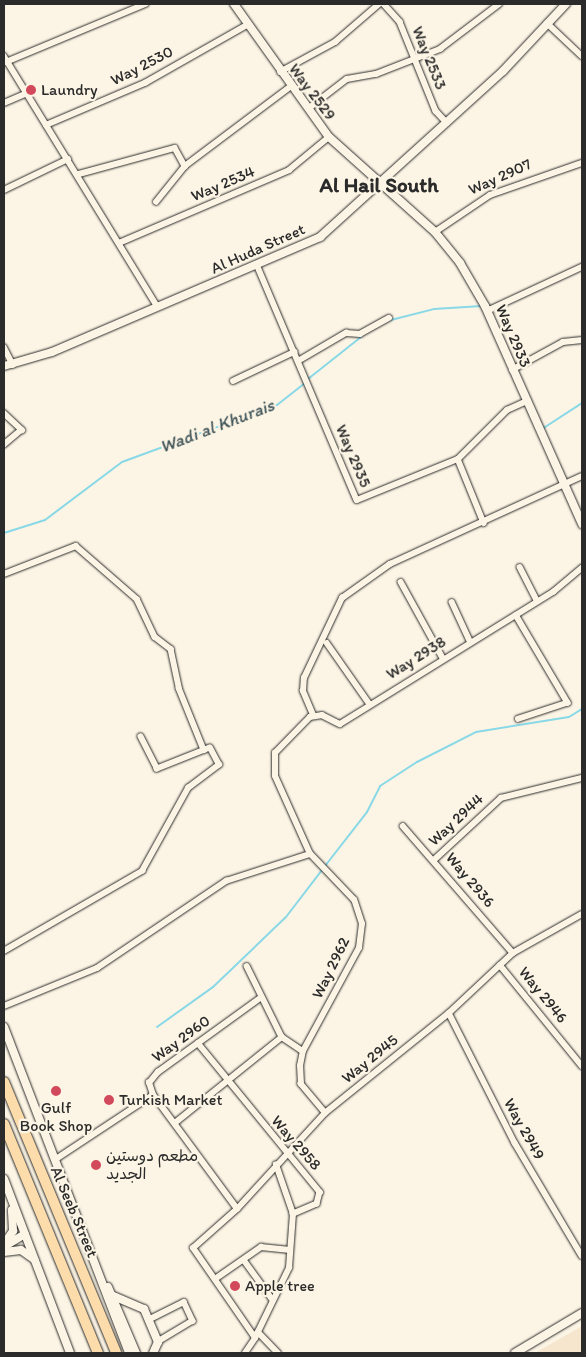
<!DOCTYPE html>
<meta charset="utf-8">
<style>
body{margin:0}
#map{position:relative;width:586px;height:1357px;overflow:hidden;background:#fcf5e5;font-family:Itim,"Playpen Sans Arabic",sans-serif}
div>[style]{position:absolute}
.built>*{inset:0;background:#f6e6ce}
.stream>*{height:2px;margin:-1px;padding:0 1px;transform-origin:1px;border-radius:1px;background:#89d8e7}
.roads{filter:drop-shadow(0 0 1px #2b2b2b) drop-shadow(0 0 1px #2b2b2b)}
.street>*{height:5.5px;margin:-2.75px;padding:0 2.75px;transform-origin:2.75px;border-radius:2.75px;background:#fcf5e5}
.secondary>*{height:8px;margin:-4px;padding:0 4px;transform-origin:4px;border-radius:4px;background:#fcf5e5}
.highway>*{height:10px;margin:-5px;padding:0 5px;transform-origin:5px;border-radius:5px;background:#fddcac}
.dots>*{width:14px;height:14px;translate:-50% -50%;box-sizing:border-box;border:2px solid #fcf5e5;border-radius:50%}
span{translate:-50% -50%;white-space:nowrap;text-align:center;line-height:1.15;-webkit-text-stroke:4.5px #fcf5e5;paint-order:stroke}
.street-label{font-size:16px;color:#2b2b2b}
.poi-label{font-size:16px;color:#2b2b2b}
.left{translate:0 -50%;text-align:left}
.water-label{font-size:18px;color:#42565a;font-style:italic}
.district-label{font-size:21px;color:#2b2b2b;font-weight:700}
.frame{position:absolute;inset:0;border:5px solid #2b2b2b;pointer-events:none}
</style>
<div id="map">
<div class="built">
<div style="clip-path:polygon(582px 1326px,582px 1353px,535px 1353px,554px 1342px)"></div>
</div>
<div class="stream">
<div style="left:391px;top:320px;width:44px;rotate:-14.3deg"></div>
<div style="left:434px;top:309px;width:48px;rotate:-3.6deg"></div>
<div style="left:308px;top:379px;width:68px;rotate:-38.4deg"></div>
<div style="left:542px;top:429px;width:48px;rotate:-33deg"></div>
<div style="left:4px;top:533px;width:43px;rotate:-17.6deg"></div>
<div style="left:45px;top:520px;width:96px;rotate:-37deg"></div>
<div style="left:122px;top:462px;width:165px;rotate:-20.2deg"></div>
<div style="left:277px;top:405px;width:36px;rotate:-38deg"></div>
<div style="left:325px;top:866px;width:68px;rotate:-52.1deg"></div>
<div style="left:367px;top:812px;width:29px;rotate:-63deg"></div>
<div style="left:380px;top:786px;width:44px;rotate:-33deg"></div>
<div style="left:417px;top:762px;width:66px;rotate:-27deg"></div>
<div style="left:476px;top:732px;width:94px;rotate:-9.2deg"></div>
<div style="left:569px;top:717px;width:15px;rotate:-32deg"></div>
<div style="left:157px;top:1027px;width:69px;rotate:-35.5deg"></div>
<div style="left:213px;top:987px;width:101px;rotate:-43.8deg"></div>
<div style="left:286px;top:917px;width:59px;rotate:-52.5deg"></div>
</div>
<div class="roads">
<div class="street">
<div style="left:384px;top:4px;width:24px;rotate:48deg"></div>
<div style="left:400px;top:22px;width:96px;rotate:68deg"></div>
<div style="left:436px;top:111px;width:16px;rotate:47deg"></div>
<div style="left:547px;top:23px;width:48px;rotate:43.3deg"></div>
<div style="left:4px;top:56px;width:294px;rotate:58.5deg"></div>
<div style="left:6px;top:62px;width:151px;rotate:-22.6deg"></div>
<div style="left:280px;top:72px;width:63px;rotate:-28.6deg"></div>
<div style="left:335px;top:42px;width:58px;rotate:-40.8deg"></div>
<div style="left:4px;top:103px;width:23px;rotate:-23deg"></div>
<div style="left:308px;top:109px;width:49px;rotate:-37.6deg"></div>
<div style="left:347px;top:79px;width:29px;rotate:-10deg"></div>
<div style="left:376px;top:74px;width:69px;rotate:-21.3deg"></div>
<div style="left:440px;top:49px;width:74px;rotate:-37.3deg"></div>
<div style="left:46px;top:125px;width:108px;rotate:-23deg"></div>
<div style="left:145px;top:83px;width:117px;rotate:-29.6deg"></div>
<div style="left:79px;top:174px;width:99px;rotate:-15.2deg"></div>
<div style="left:175px;top:148px;width:21px;rotate:61deg"></div>
<div style="left:4px;top:190px;width:71px;rotate:-25.8deg"></div>
<div style="left:156px;top:202px;width:46px;rotate:-51.1deg"></div>
<div style="left:185px;top:166px;width:131px;rotate:-37deg"></div>
<div style="left:435px;top:232px;width:66px;rotate:-33.9deg"></div>
<div style="left:490px;top:195px;width:97px;rotate:-19.2deg"></div>
<div style="left:119px;top:243px;width:185px;rotate:-23.2deg"></div>
<div style="left:289px;top:170px;width:52px;rotate:-39.5deg"></div>
<div style="left:258px;top:267px;width:253px;rotate:67deg"></div>
<div style="left:357px;top:500px;width:109px;rotate:-22.1deg"></div>
<div style="left:458px;top:459px;width:69px;rotate:-45deg"></div>
<div style="left:507px;top:410px;width:22px;rotate:-24deg"></div>
<div style="left:487px;top:311px;width:105px;rotate:-24.9deg"></div>
<div style="left:4px;top:347px;width:20px;rotate:63deg"></div>
<div style="left:298px;top:361px;width:56px;rotate:-30.3deg"></div>
<div style="left:346px;top:333px;width:14px;rotate:4deg"></div>
<div style="left:360px;top:334px;width:33px;rotate:-29deg"></div>
<div style="left:512px;top:370px;width:58px;rotate:-28.8deg"></div>
<div style="left:563px;top:342px;width:19px;rotate:-6deg"></div>
<div style="left:233px;top:381px;width:68px;rotate:-25.4deg"></div>
<div style="left:4px;top:413px;width:25px;rotate:43deg"></div>
<div style="left:22px;top:430px;width:23px;rotate:140deg"></div>
<div style="left:458px;top:459px;width:69px;rotate:67.9deg"></div>
<div style="left:520px;top:567px;width:38px;rotate:63deg"></div>
<div style="left:4px;top:574px;width:77px;rotate:-21.3deg"></div>
<div style="left:76px;top:546px;width:81px;rotate:41deg"></div>
<div style="left:137px;top:599px;width:42px;rotate:64.7deg"></div>
<div style="left:155px;top:637px;width:20px;rotate:37deg"></div>
<div style="left:171px;top:649px;width:40px;rotate:78deg"></div>
<div style="left:179px;top:688px;width:67px;rotate:68deg"></div>
<div style="left:401px;top:582px;width:87px;rotate:61.1deg"></div>
<div style="left:452px;top:602px;width:43px;rotate:65.2deg"></div>
<div style="left:516px;top:615px;width:102px;rotate:59.4deg"></div>
<div style="left:568px;top:703px;width:52px;rotate:161.9deg"></div>
<div style="left:327px;top:643px;width:73px;rotate:55deg"></div>
<div style="left:313px;top:715px;width:26px;rotate:-113deg"></div>
<div style="left:303px;top:691px;width:13px;rotate:-86deg"></div>
<div style="left:304px;top:678px;width:89px;rotate:-64.6deg"></div>
<div style="left:342px;top:598px;width:59px;rotate:-35.3deg"></div>
<div style="left:390px;top:564px;width:211px;rotate:-24.6deg"></div>
<div style="left:403px;top:826px;width:168px;rotate:49.1deg"></div>
<div style="left:435px;top:859px;width:90px;rotate:-42.7deg"></div>
<div style="left:501px;top:798px;width:83px;rotate:-13.9deg"></div>
<div style="left:4px;top:951px;width:160px;rotate:-30.1deg"></div>
<div style="left:142px;top:871px;width:95px;rotate:-61deg"></div>
<div style="left:188px;top:788px;width:39px;rotate:-37deg"></div>
<div style="left:219px;top:765px;width:19px;rotate:-118deg"></div>
<div style="left:210px;top:748px;width:57px;rotate:158.4deg"></div>
<div style="left:157px;top:769px;width:36px;rotate:-117deg"></div>
<div style="left:500px;top:965px;width:130px;rotate:50.9deg"></div>
<div style="left:247px;top:966px;width:79px;rotate:63.8deg"></div>
<div style="left:282px;top:1037px;width:25px;rotate:34deg"></div>
<div style="left:4px;top:1006px;width:100px;rotate:-22.2deg"></div>
<div style="left:97px;top:968px;width:156px;rotate:-34deg"></div>
<div style="left:226px;top:881px;width:88px;rotate:-17.8deg"></div>
<div style="left:449px;top:1013px;width:146px;rotate:63.1deg"></div>
<div style="left:515px;top:1143px;width:131px;rotate:59.3deg"></div>
<div style="left:198px;top:1043px;width:193px;rotate:50.7deg"></div>
<div style="left:320px;top:1192px;width:12px;rotate:104deg"></div>
<div style="left:317px;top:1204px;width:26px;rotate:157deg"></div>
<div style="left:325px;top:1113px;width:38px;rotate:-130deg"></div>
<div style="left:301px;top:1084px;width:18px;rotate:-93deg"></div>
<div style="left:300px;top:1066px;width:15px;rotate:-79deg"></div>
<div style="left:303px;top:1051px;width:117px;rotate:-61.5deg"></div>
<div style="left:359px;top:948px;width:24px;rotate:-83deg"></div>
<div style="left:362px;top:924px;width:25px;rotate:-108deg"></div>
<div style="left:354px;top:900px;width:64px;rotate:-133.7deg"></div>
<div style="left:310px;top:854px;width:85px;rotate:-114.2deg"></div>
<div style="left:275px;top:776px;width:23px;rotate:-90deg"></div>
<div style="left:275px;top:753px;width:50px;rotate:-45.8deg"></div>
<div style="left:310px;top:717px;width:12px;rotate:-9deg"></div>
<div style="left:322px;top:715px;width:20px;rotate:27deg"></div>
<div style="left:340px;top:724px;width:251px;rotate:-31.8deg"></div>
<div style="left:553px;top:592px;width:38px;rotate:-40deg"></div>
<div style="left:175px;top:1123px;width:137px;rotate:-38.8deg"></div>
<div style="left:56px;top:1159px;width:116px;rotate:-33.4deg"></div>
<div style="left:237px;top:1209px;width:142px;rotate:-126.4deg"></div>
<div style="left:153px;top:1095px;width:13px;rotate:-108deg"></div>
<div style="left:149px;top:1083px;width:14px;rotate:-51deg"></div>
<div style="left:158px;top:1072px;width:125px;rotate:-35.9deg"></div>
<div style="left:244px;top:1260px;width:49px;rotate:54.1deg"></div>
<div style="left:215px;top:1279px;width:56px;rotate:-34.8deg"></div>
<div style="left:261px;top:1247px;width:29px;rotate:6deg"></div>
<div style="left:148px;top:1320px;width:40px;rotate:-26.6deg"></div>
<div style="left:184px;top:1302px;width:21px;rotate:65deg"></div>
<div style="left:193px;top:1321px;width:41px;rotate:149deg"></div>
<div style="left:258px;top:1332px;width:29px;rotate:46deg"></div>
<div style="left:255px;top:1338px;width:78px;rotate:-64.1deg"></div>
<div style="left:289px;top:1268px;width:54px;rotate:-85.8deg"></div>
<div style="left:293px;top:1214px;width:52px;rotate:-109.1deg"></div>
<div style="left:245px;top:1353px;width:18px;rotate:-56deg"></div>
<div style="left:255px;top:1338px;width:109px;rotate:-124.6deg"></div>
<div style="left:193px;top:1248px;width:59px;rotate:-41.6deg"></div>
<div style="left:237px;top:1209px;width:130px;rotate:-47.5deg"></div>
<div style="left:325px;top:1113px;width:159px;rotate:-38.9deg"></div>
<div style="left:449px;top:1013px;width:88px;rotate:-43.2deg"></div>
<div style="left:513px;top:953px;width:79px;rotate:-29.5deg"></div>
</div>
<div class="secondary">
<div style="left:234px;top:4px;width:163px;rotate:54.5deg"></div>
<div style="left:329px;top:137px;width:142px;rotate:41.9deg"></div>
<div style="left:435px;top:232px;width:40px;rotate:51deg"></div>
<div style="left:460px;top:263px;width:50px;rotate:59.8deg"></div>
<div style="left:485px;top:306px;width:239px;rotate:66deg"></div>
<div style="left:4px;top:366px;width:50px;rotate:-16.3deg"></div>
<div style="left:52px;top:352px;width:292px;rotate:-23.2deg"></div>
<div style="left:320px;top:237px;width:247px;rotate:-42.2deg"></div>
<div style="left:503px;top:71px;width:92px;rotate:-46.8deg"></div>
<div style="left:4px;top:1027px;width:349px;rotate:69deg"></div>
<div style="left:4px;top:1179px;width:186px;rotate:69.2deg"></div>
<div style="left:4px;top:1244px;width:16px;rotate:-55deg"></div>
<div style="left:13px;top:1231px;width:21px;rotate:-93deg"></div>
<div style="left:5px;top:1246px;width:23px;rotate:-31deg"></div>
<div style="left:4px;top:1252px;width:17px;rotate:-7deg"></div>
<div style="left:21px;top:1250px;width:16px;rotate:35deg"></div>
<div style="left:108px;top:1287px;width:72px;rotate:67deg"></div>
<div style="left:111px;top:1295px;width:36px;rotate:23deg"></div>
<div style="left:144px;top:1309px;width:36px;rotate:67deg"></div>
<div style="left:158px;top:1342px;width:12px;rotate:114deg"></div>
<div style="left:515px;top:1353px;width:78px;rotate:-30.8deg"></div>
</div>
<div class="highway">
<div style="left:4px;top:1082px;width:293px;rotate:67.5deg"></div>
<div style="left:4px;top:1124px;width:248px;rotate:67.7deg"></div>
</div>
</div>
<div class="dots">
<div style="left:31px;top:90px;background:#d1495b"></div>
<div style="left:56px;top:1091px;background:#d1495b"></div>
<div style="left:109px;top:1100px;background:#d1495b"></div>
<div style="left:96px;top:1165px;background:#d1495b"></div>
<div style="left:235px;top:1286px;background:#d1495b"></div>
</div>
<div class="street-label">
<span style="left:429px;top:58px;rotate:68deg">Way 2533</span>
<span style="left:142px;top:66px;rotate:-27deg">Way 2530</span>
<span style="left:312px;top:92px;rotate:53deg">Way 2529</span>
<span style="left:500px;top:177px;rotate:-24deg">Way 2907</span>
<span style="left:223px;top:184px;rotate:-23deg">Way 2534</span>
<span style="left:258px;top:249px;rotate:-24deg">Al Huda Street</span>
<span style="left:513px;top:336px;rotate:67deg">Way 2933</span>
<span style="left:353px;top:456px;rotate:67deg">Way 2935</span>
<span style="left:416px;top:658px;rotate:-32deg">Way 2938</span>
<span style="left:456px;top:820px;rotate:-43deg">Way 2944</span>
<span style="left:470px;top:880px;rotate:50deg">Way 2936</span>
<span style="left:331px;top:968px;rotate:-64deg">Way 2962</span>
<span style="left:543px;top:995px;rotate:51deg">Way 2946</span>
<span style="left:181px;top:1039px;rotate:-36deg">Way 2960</span>
<span style="left:370px;top:1059px;rotate:-39deg">Way 2945</span>
<span style="left:524px;top:1129px;rotate:61deg">Way 2949</span>
<span style="left:296px;top:1143px;rotate:49deg">Way 2958</span>
<span style="left:74px;top:1212px;rotate:67deg">Al Seeb Street</span>
</div>
<div class="poi-label">
<span class="left" style="left:41px;top:90px">Laundry</span>
<span class="left" style="left:119px;top:1100px">Turkish Market</span>
<span style="left:56px;top:1117px">Gulf<br>Book Shop</span>
<span class="left" style="left:106px;top:1165px">مطعم دوستين<br>الجديد</span>
<span class="left" style="left:245px;top:1286px">Apple tree</span>
</div>
<div class="water-label">
<span style="left:217px;top:426px;rotate:-21deg">Wadi al Khurais</span>
</div>
<div class="district-label">
<span style="left:379px;top:185px">Al Hail South</span>
</div>
<div class="frame"></div>
</div>
